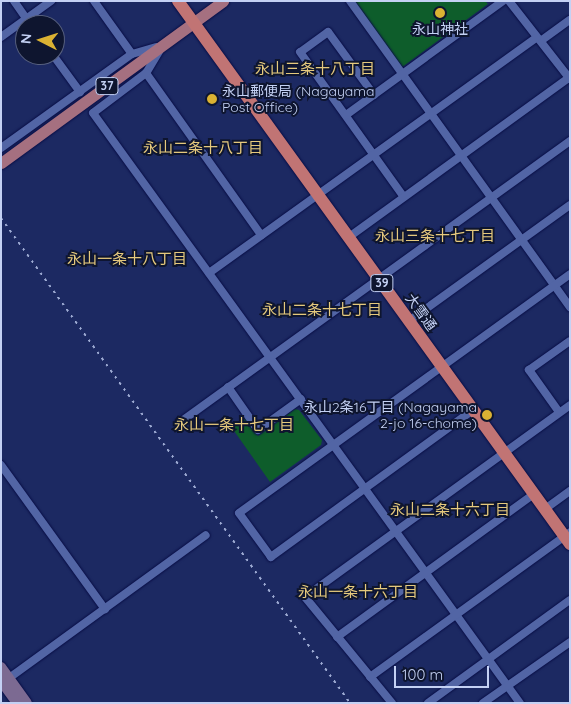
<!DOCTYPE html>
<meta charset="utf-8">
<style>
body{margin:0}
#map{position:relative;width:571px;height:704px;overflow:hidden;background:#1c2962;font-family:Quicksand,"Noto Sans JP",sans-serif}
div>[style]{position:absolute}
.green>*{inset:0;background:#0e5d2b}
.roads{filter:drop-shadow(0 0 1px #080d45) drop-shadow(0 0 1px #080d45)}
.minor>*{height:8px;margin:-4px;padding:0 4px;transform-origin:4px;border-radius:4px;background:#5265a5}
.secondary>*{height:10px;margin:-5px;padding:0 5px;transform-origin:5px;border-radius:5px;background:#7c6a92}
.primary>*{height:11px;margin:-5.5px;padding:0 5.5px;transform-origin:5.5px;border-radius:5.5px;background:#a57080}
.trunk>*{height:12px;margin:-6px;padding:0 6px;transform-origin:6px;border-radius:6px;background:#c17474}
.rail>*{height:2px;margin-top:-1px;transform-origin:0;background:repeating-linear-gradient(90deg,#9facd4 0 2.5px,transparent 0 7.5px)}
.dots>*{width:14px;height:14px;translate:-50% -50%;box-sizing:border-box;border:2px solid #0e152f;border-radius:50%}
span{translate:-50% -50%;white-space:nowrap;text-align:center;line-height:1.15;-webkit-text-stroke:4px #0e152f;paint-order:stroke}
.shield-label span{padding:1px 4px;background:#0e152f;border:1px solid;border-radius:4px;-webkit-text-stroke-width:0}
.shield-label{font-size:12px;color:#c4d1f4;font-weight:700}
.poi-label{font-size:14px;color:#c4d1f4}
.left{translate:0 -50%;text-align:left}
.right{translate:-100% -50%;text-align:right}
.street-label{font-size:14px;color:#c4d1f4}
.neighbourhood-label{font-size:15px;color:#e5c97d}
.frame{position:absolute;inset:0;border:2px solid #c4d1f4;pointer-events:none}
.north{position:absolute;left:15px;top:15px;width:50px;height:50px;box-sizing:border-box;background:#0e152f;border:1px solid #57607e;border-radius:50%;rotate:275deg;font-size:14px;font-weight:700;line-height:20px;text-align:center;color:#c4d1f4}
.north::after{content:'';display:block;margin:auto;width:18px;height:22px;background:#dbb233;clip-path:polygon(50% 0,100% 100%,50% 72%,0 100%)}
.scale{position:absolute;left:394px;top:666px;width:95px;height:22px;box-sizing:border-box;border:2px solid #c4d1f4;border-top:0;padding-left:6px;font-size:15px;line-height:18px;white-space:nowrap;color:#c4d1f4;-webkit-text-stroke:4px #0e152f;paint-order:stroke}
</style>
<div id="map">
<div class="green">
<div style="clip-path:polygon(354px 1px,485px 1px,488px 4px,401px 68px)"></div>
<div style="clip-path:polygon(295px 409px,299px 410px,322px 440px,321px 445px,270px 482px,232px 428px,246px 418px,258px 436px)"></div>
</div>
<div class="roads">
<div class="minor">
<div style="left:14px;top:1px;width:29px;rotate:55deg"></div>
<div style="left:94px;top:1px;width:65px;rotate:54.4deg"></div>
<div style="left:350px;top:1px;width:377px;rotate:54.3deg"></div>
<div style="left:509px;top:1px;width:99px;rotate:52deg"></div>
<div style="left:1px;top:37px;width:62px;rotate:-35.8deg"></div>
<div style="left:542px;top:40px;width:34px;rotate:-36deg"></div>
<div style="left:160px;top:50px;width:27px;rotate:121deg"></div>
<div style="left:146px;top:73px;width:199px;rotate:54.6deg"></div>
<div style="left:53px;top:55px;width:46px;rotate:53.9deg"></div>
<div style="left:146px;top:73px;width:66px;rotate:143deg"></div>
<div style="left:93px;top:113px;width:728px;rotate:54.11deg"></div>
<div style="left:374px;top:95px;width:78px;rotate:-126.1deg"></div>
<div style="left:328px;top:32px;width:34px;rotate:144deg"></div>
<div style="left:300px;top:52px;width:178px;rotate:54.4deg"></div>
<div style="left:346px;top:115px;width:194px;rotate:-36deg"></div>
<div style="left:1px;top:148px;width:161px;rotate:-35.7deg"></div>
<div style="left:132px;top:54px;width:25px;rotate:-16deg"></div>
<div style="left:349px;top:237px;width:271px;rotate:-35.9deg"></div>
<div style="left:209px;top:273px;width:403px;rotate:-35.7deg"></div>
<div style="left:409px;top:321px;width:198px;rotate:-35.8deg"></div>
<div style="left:228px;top:387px;width:52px;rotate:55.1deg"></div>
<div style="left:258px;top:430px;width:53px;rotate:-35.8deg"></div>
<div style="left:473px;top:410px;width:250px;rotate:144deg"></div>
<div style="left:271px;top:557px;width:54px;rotate:-126deg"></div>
<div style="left:239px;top:513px;width:408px;rotate:-35.8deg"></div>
<div style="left:559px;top:412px;width:52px;rotate:-125.5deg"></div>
<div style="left:529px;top:370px;width:50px;rotate:-35.3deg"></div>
<div style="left:179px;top:423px;width:482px;rotate:-35.8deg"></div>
<div style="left:1px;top:465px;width:178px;rotate:54.2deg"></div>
<div style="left:545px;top:509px;width:31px;rotate:-36deg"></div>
<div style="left:337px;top:637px;width:243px;rotate:-36deg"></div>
<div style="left:370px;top:677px;width:247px;rotate:-35.9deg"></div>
<div style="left:5px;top:681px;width:248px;rotate:-36deg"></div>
<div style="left:392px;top:703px;width:137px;rotate:-129.4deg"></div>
<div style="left:305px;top:597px;width:327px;rotate:-35.9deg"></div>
<div style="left:428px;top:703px;width:175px;rotate:-36deg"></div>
<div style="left:483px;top:703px;width:106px;rotate:-35deg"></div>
</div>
<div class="secondary">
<div style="left:1px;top:667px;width:44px;rotate:54.2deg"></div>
<div style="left:1px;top:681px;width:27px;rotate:54deg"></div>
</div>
<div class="primary">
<div style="left:1px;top:163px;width:275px;rotate:-36.1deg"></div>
</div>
<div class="trunk">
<div style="left:178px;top:1px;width:670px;rotate:54.17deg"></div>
</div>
</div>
<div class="rail">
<div style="left:1px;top:218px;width:598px;rotate:54.26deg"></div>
</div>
<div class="dots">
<div style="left:440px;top:13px;background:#dbb233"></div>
<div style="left:212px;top:99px;background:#dbb233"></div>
<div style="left:487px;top:415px;background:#dbb233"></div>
</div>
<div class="shield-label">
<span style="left:107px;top:86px">37</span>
<span style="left:382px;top:283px">39</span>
</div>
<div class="poi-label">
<span style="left:440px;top:29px">永山神社</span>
<span class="left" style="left:222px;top:99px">永山郵便局 (Nagayama<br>Post Office)</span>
<span class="right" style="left:477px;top:415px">永山2条16丁目 (Nagayama<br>2-jo 16-chome)</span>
</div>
<div class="street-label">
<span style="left:421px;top:312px;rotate:54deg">大雪通</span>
</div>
<div class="neighbourhood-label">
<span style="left:315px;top:69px">永山三条十八丁目</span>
<span style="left:203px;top:148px">永山二条十八丁目</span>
<span style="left:435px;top:236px">永山三条十七丁目</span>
<span style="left:127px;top:259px">永山一条十八丁目</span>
<span style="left:322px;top:310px">永山二条十七丁目</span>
<span style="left:234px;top:425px">永山一条十七丁目</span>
<span style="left:450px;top:510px">永山二条十六丁目</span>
<span style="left:358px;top:592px">永山一条十六丁目</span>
</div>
<div class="frame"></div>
<div class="north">N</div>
<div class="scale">100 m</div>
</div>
